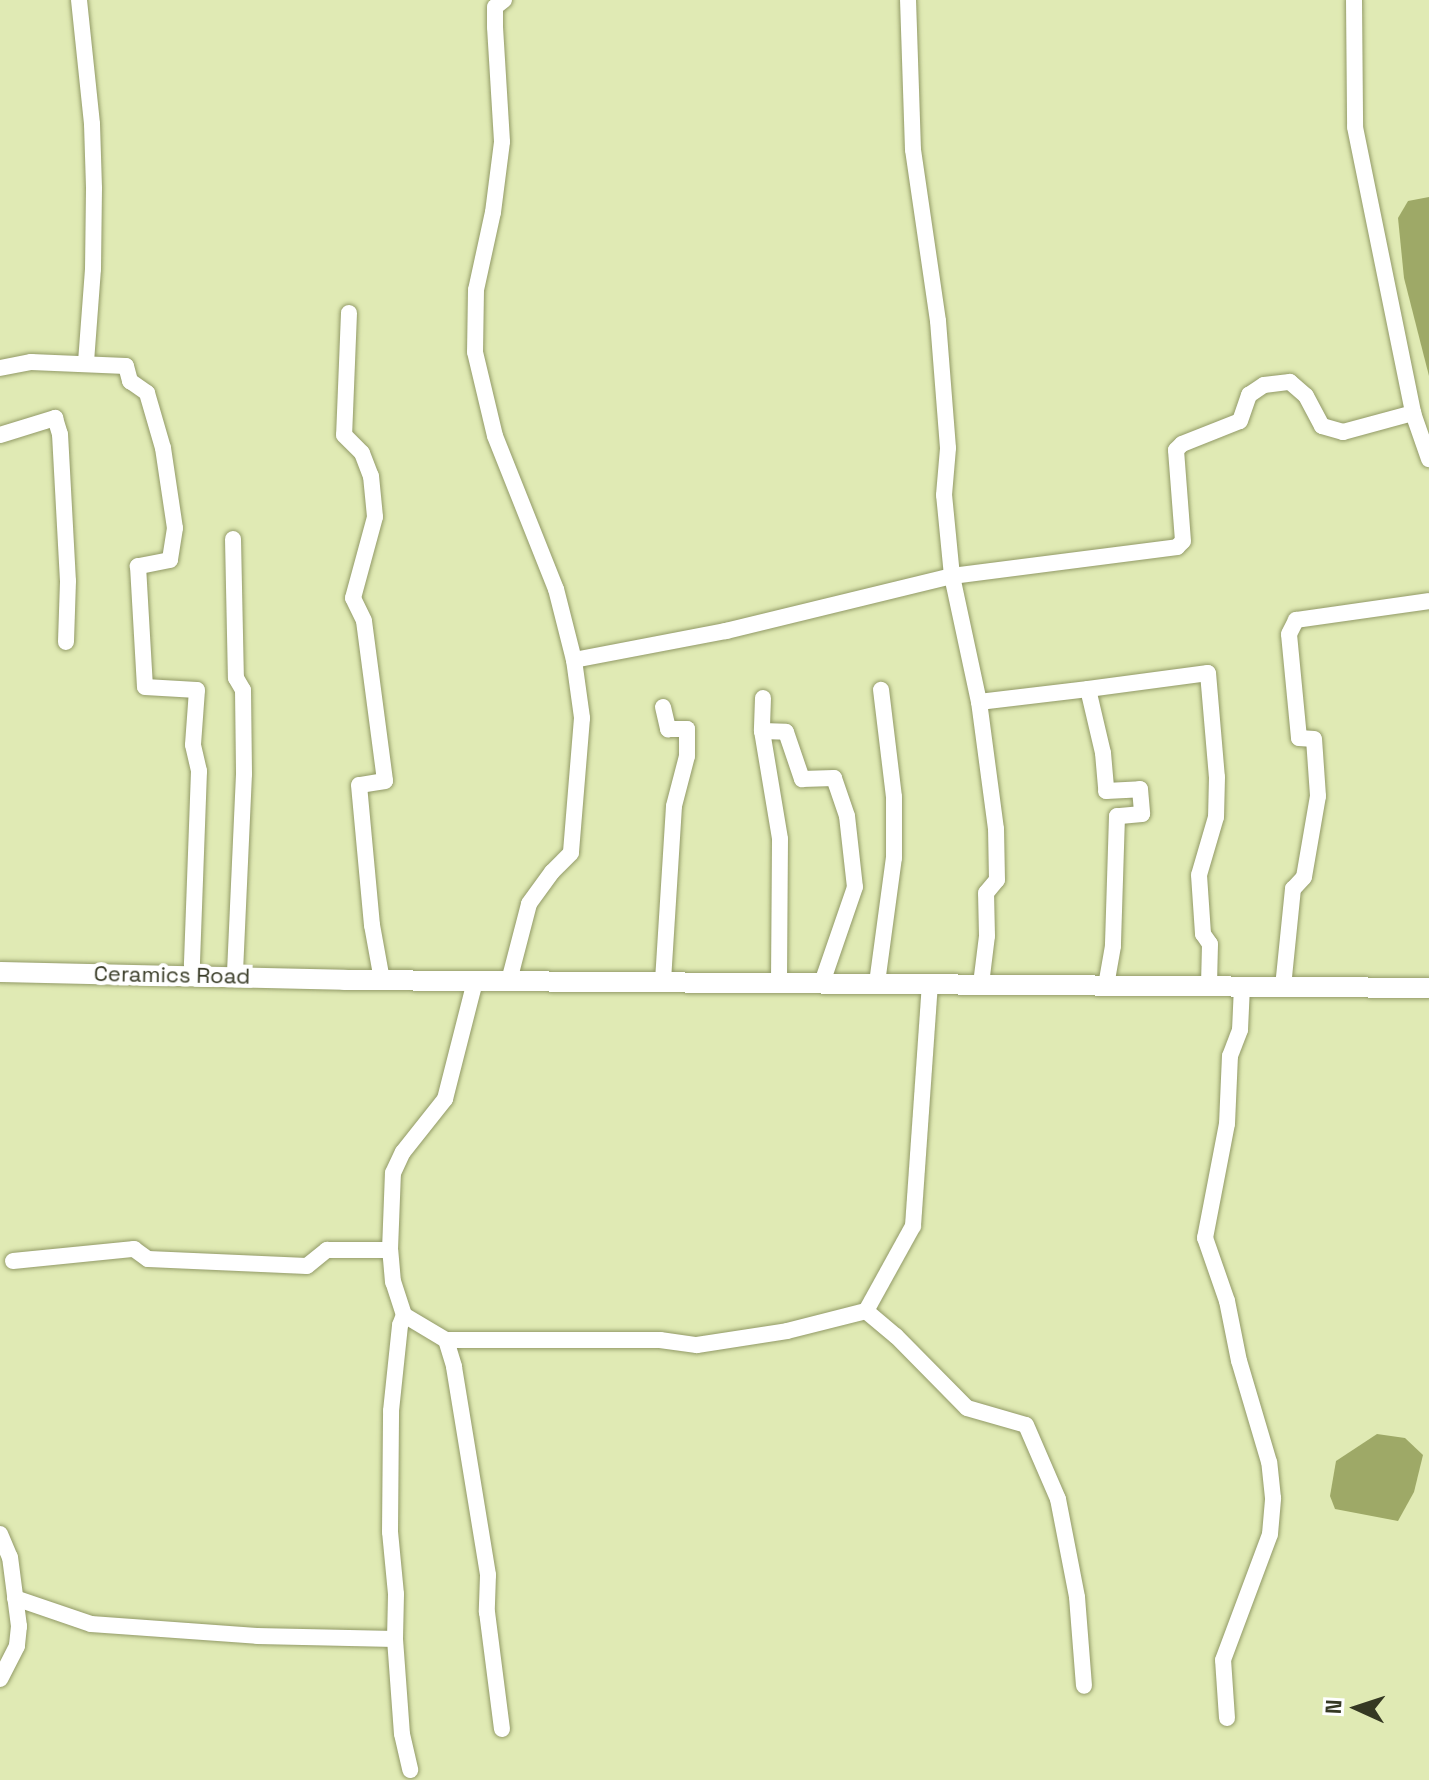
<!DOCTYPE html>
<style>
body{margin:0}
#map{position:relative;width:1429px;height:1780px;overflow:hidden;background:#e0eab4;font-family:"Space Grotesk",sans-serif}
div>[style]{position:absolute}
.water>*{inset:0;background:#9ea967}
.roads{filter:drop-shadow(0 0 2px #929a67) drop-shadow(0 0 2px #929a67)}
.minor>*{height:16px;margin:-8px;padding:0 8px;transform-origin:8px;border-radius:8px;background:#fff}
.tertiary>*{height:20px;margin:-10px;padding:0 10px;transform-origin:10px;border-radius:10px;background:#fff}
span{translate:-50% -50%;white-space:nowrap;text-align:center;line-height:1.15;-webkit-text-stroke:8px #fff;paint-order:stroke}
.street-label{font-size:22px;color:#353823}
.north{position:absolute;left:1317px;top:1668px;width:80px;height:80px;-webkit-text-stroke:6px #fff;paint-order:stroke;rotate:273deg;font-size:22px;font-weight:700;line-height:32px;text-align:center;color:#353823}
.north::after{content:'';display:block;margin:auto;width:28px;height:36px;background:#353823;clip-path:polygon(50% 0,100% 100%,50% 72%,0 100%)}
</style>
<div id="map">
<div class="water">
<div style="clip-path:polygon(1429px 197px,1429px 376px,1404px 278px,1398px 218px,1408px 201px)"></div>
<div style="clip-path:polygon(1377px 1434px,1405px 1438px,1423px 1455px,1414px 1492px,1398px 1521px,1335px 1509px,1330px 1496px,1336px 1461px)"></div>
</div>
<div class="roads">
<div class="minor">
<div style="left:79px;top:0;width:125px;rotate:84deg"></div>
<div style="left:92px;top:124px;width:64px;rotate:88.2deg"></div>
<div style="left:94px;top:188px;width:81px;rotate:90.7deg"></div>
<div style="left:93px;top:269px;width:93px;rotate:94.3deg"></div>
<div style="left:504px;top:0;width:11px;rotate:142deg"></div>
<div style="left:495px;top:7px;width:20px;rotate:90deg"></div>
<div style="left:495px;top:27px;width:115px;rotate:86.5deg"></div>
<div style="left:502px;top:142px;width:71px;rotate:97.3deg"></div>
<div style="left:493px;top:212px;width:80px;rotate:102.3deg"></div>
<div style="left:476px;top:290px;width:62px;rotate:90.9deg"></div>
<div style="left:475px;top:352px;width:86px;rotate:76.6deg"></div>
<div style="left:495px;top:436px;width:165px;rotate:68.3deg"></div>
<div style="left:556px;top:589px;width:73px;rotate:75.8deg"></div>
<div style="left:574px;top:660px;width:59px;rotate:82.1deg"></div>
<div style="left:582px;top:718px;width:135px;rotate:94.7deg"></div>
<div style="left:571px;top:853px;width:27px;rotate:135deg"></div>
<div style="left:552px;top:872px;width:39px;rotate:126deg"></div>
<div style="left:529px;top:904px;width:80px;rotate:104.6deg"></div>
<div style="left:1354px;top:0;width:127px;rotate:89.5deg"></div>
<div style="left:1355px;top:127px;width:292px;rotate:78.5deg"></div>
<div style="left:1413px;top:413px;width:49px;rotate:70.8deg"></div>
<div style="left:349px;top:313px;width:122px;rotate:92.3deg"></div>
<div style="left:344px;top:435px;width:25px;rotate:45deg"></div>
<div style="left:362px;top:453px;width:25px;rotate:69deg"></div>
<div style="left:371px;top:476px;width:41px;rotate:84.4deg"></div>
<div style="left:375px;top:517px;width:84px;rotate:105.2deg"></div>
<div style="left:353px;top:598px;width:25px;rotate:64deg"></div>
<div style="left:364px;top:621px;width:161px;rotate:82.5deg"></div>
<div style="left:385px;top:781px;width:26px;rotate:171deg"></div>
<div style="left:359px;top:785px;width:141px;rotate:84.7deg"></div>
<div style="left:372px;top:925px;width:56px;rotate:79.7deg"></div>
<div style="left:0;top:368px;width:32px;rotate:-11deg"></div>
<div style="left:31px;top:362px;width:95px;rotate:2.4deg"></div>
<div style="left:126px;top:366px;width:16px;rotate:75deg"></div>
<div style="left:130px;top:381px;width:21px;rotate:35deg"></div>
<div style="left:147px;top:393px;width:57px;rotate:73.8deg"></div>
<div style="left:163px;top:448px;width:81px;rotate:81.5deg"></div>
<div style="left:175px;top:528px;width:32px;rotate:99deg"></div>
<div style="left:170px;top:560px;width:33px;rotate:169deg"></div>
<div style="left:138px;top:566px;width:121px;rotate:86.7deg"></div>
<div style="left:145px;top:687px;width:52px;rotate:3.3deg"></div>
<div style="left:197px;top:690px;width:55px;rotate:94.2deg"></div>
<div style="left:193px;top:745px;width:27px;rotate:77deg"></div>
<div style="left:199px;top:771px;width:194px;rotate:92.1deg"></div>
<div style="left:192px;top:965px;width:11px;rotate:75deg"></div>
<div style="left:0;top:435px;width:58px;rotate:-17.2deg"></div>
<div style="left:55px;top:418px;width:17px;rotate:73deg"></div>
<div style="left:60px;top:434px;width:147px;rotate:86.9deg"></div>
<div style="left:68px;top:581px;width:61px;rotate:91.9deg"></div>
<div style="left:233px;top:539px;width:139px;rotate:88.8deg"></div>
<div style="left:236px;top:678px;width:14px;rotate:60deg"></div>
<div style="left:243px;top:690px;width:84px;rotate:89.3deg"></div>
<div style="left:244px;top:774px;width:201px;rotate:92.6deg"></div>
<div style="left:574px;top:660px;width:155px;rotate:-10.8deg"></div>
<div style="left:726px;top:631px;width:233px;rotate:-13.7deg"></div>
<div style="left:952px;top:576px;width:81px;rotate:-95.6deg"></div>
<div style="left:944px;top:495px;width:47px;rotate:-85.1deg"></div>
<div style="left:948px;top:448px;width:127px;rotate:-94.5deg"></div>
<div style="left:938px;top:321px;width:173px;rotate:-98.3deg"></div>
<div style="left:913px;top:150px;width:150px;rotate:-91.9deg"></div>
<div style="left:1088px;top:689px;width:121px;rotate:-7.6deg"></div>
<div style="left:1208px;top:673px;width:104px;rotate:85.1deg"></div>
<div style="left:1217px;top:777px;width:40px;rotate:91.4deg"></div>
<div style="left:1216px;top:817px;width:60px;rotate:106.3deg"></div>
<div style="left:1199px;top:875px;width:59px;rotate:86.1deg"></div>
<div style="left:1203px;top:934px;width:12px;rotate:55deg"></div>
<div style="left:1210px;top:944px;width:42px;rotate:91.4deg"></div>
<div style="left:763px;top:698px;width:33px;rotate:92deg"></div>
<div style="left:762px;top:731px;width:109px;rotate:80.5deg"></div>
<div style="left:780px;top:839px;width:144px;rotate:90.4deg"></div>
<div style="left:979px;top:702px;width:110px;rotate:-6.8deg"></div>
<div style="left:1088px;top:689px;width:66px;rotate:76.8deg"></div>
<div style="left:1103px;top:753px;width:38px;rotate:85deg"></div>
<div style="left:1106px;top:791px;width:34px;rotate:-3deg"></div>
<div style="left:1140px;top:789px;width:25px;rotate:85deg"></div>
<div style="left:1142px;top:814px;width:25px;rotate:175deg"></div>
<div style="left:1117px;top:816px;width:130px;rotate:91.8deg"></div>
<div style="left:1113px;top:946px;width:40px;rotate:100deg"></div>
<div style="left:663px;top:707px;width:23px;rotate:77deg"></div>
<div style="left:668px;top:729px;width:19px"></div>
<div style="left:687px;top:729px;width:27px;rotate:90deg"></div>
<div style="left:687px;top:756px;width:52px;rotate:104.6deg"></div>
<div style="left:674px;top:806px;width:176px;rotate:93.6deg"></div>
<div style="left:762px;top:731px;width:24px;rotate:2deg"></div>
<div style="left:786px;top:732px;width:50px;rotate:71.2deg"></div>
<div style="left:802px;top:779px;width:32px;rotate:-2deg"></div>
<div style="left:834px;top:778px;width:40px;rotate:71.1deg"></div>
<div style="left:847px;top:816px;width:71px;rotate:83.6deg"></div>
<div style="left:855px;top:887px;width:102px;rotate:109deg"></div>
<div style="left:877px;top:983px;width:126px;rotate:-82.3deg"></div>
<div style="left:894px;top:858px;width:61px;rotate:-90deg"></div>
<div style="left:894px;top:797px;width:108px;rotate:-96.9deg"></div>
<div style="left:981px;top:984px;width:48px;rotate:-82.9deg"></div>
<div style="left:987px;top:936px;width:43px;rotate:-91.3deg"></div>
<div style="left:986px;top:893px;width:17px;rotate:-50deg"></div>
<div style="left:997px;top:880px;width:51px;rotate:-91.1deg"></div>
<div style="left:996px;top:829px;width:128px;rotate:-97.6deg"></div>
<div style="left:979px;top:702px;width:129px;rotate:-102.1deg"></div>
<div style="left:952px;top:576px;width:227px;rotate:-7.3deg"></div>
<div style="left:1177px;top:547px;width:8px;rotate:-45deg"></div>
<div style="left:1183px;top:541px;width:91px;rotate:-94.4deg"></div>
<div style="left:1176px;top:450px;width:8px;rotate:-45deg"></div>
<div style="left:1182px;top:444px;width:62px;rotate:-21.6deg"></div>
<div style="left:1240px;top:421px;width:28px;rotate:-71deg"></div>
<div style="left:1249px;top:395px;width:18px;rotate:-34deg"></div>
<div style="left:1264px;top:385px;width:26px;rotate:-7deg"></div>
<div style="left:1290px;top:382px;width:21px;rotate:41deg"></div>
<div style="left:1306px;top:396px;width:34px;rotate:62deg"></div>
<div style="left:1322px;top:426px;width:22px;rotate:16deg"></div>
<div style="left:1343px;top:432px;width:73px;rotate:-15.2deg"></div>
<div style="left:1283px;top:987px;width:99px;rotate:-84.2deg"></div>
<div style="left:1293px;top:889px;width:16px;rotate:-47deg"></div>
<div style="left:1304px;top:877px;width:82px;rotate:-80.2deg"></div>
<div style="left:1318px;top:796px;width:57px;rotate:-94deg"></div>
<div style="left:1314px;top:739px;width:15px;rotate:-176deg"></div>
<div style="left:1299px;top:738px;width:104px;rotate:-95.5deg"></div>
<div style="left:1289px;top:634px;width:16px;rotate:-63deg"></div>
<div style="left:1296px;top:620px;width:134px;rotate:-8.1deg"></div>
<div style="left:13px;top:1261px;width:122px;rotate:-5.7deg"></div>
<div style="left:134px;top:1249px;width:17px;rotate:36deg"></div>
<div style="left:148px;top:1259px;width:159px;rotate:2.5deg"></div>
<div style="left:307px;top:1266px;width:26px;rotate:-39deg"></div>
<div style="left:327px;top:1250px;width:63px"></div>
<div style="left:866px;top:1311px;width:39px;rotate:40deg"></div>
<div style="left:896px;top:1336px;width:101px;rotate:45.4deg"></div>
<div style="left:967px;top:1408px;width:61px;rotate:16.1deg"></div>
<div style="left:1026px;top:1425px;width:81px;rotate:66.6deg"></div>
<div style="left:1058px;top:1499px;width:100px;rotate:79deg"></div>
<div style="left:1077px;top:1597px;width:89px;rotate:85.5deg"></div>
<div style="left:404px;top:1315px;width:49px;rotate:30.8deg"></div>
<div style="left:446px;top:1340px;width:28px;rotate:73deg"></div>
<div style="left:454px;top:1367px;width:211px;rotate:80.7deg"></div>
<div style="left:488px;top:1575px;width:37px;rotate:92deg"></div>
<div style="left:487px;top:1612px;width:118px;rotate:82.7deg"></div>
<div style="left:446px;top:1340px;width:214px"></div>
<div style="left:660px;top:1340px;width:37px;rotate:8deg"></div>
<div style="left:697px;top:1345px;width:91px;rotate:-8.8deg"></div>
<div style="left:787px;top:1331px;width:81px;rotate:-14.2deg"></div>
<div style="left:866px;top:1311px;width:97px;rotate:-61.1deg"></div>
<div style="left:913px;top:1226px;width:243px;rotate:-86deg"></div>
<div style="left:0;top:1534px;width:25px;rotate:67deg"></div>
<div style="left:10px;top:1557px;width:70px;rotate:82.6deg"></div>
<div style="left:19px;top:1626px;width:20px;rotate:96deg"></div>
<div style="left:17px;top:1646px;width:37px;rotate:117deg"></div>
<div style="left:15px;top:1598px;width:80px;rotate:18.9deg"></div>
<div style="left:91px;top:1624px;width:166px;rotate:4.1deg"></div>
<div style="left:257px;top:1636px;width:138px;rotate:1.2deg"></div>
<div style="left:395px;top:1639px;width:95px;rotate:85.8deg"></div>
<div style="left:402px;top:1734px;width:37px;rotate:77deg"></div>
<div style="left:395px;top:1639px;width:45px;rotate:-88.7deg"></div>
<div style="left:396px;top:1594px;width:62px;rotate:-95.5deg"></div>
<div style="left:390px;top:1532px;width:121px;rotate:-89.5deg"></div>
<div style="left:391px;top:1411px;width:86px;rotate:-84deg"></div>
<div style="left:400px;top:1325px;width:11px;rotate:-68deg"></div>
<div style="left:404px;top:1315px;width:35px;rotate:-108deg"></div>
<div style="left:393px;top:1282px;width:32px;rotate:-95deg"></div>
<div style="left:390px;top:1250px;width:77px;rotate:-87.8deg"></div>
<div style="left:393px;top:1173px;width:23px;rotate:-65deg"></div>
<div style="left:403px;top:1152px;width:68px;rotate:-51.6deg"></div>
<div style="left:445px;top:1099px;width:122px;rotate:-75.7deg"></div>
<div style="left:1227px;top:1718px;width:58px;rotate:-93.9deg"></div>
<div style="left:1223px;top:1660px;width:134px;rotate:-69.5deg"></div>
<div style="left:1270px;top:1534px;width:36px;rotate:-85deg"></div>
<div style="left:1273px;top:1498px;width:36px;rotate:-96deg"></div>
<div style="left:1269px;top:1462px;width:105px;rotate:-106.5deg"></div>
<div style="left:1239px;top:1361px;width:61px;rotate:-101.3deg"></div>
<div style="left:1227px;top:1301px;width:67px;rotate:-109.2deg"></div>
<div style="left:1205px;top:1238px;width:116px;rotate:-79.1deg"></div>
<div style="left:1227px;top:1124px;width:68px;rotate:-87.5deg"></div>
<div style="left:1230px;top:1056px;width:28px;rotate:-69deg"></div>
<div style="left:1240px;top:1030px;width:44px;rotate:-87.4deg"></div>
</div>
<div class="tertiary">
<div style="left:0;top:972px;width:344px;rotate:1.3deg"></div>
<div style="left:344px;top:980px;width:1085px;rotate:0.42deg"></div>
</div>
</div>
<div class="street-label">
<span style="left:172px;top:975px;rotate:1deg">Ceramics Road</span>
</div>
<div class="north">N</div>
</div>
